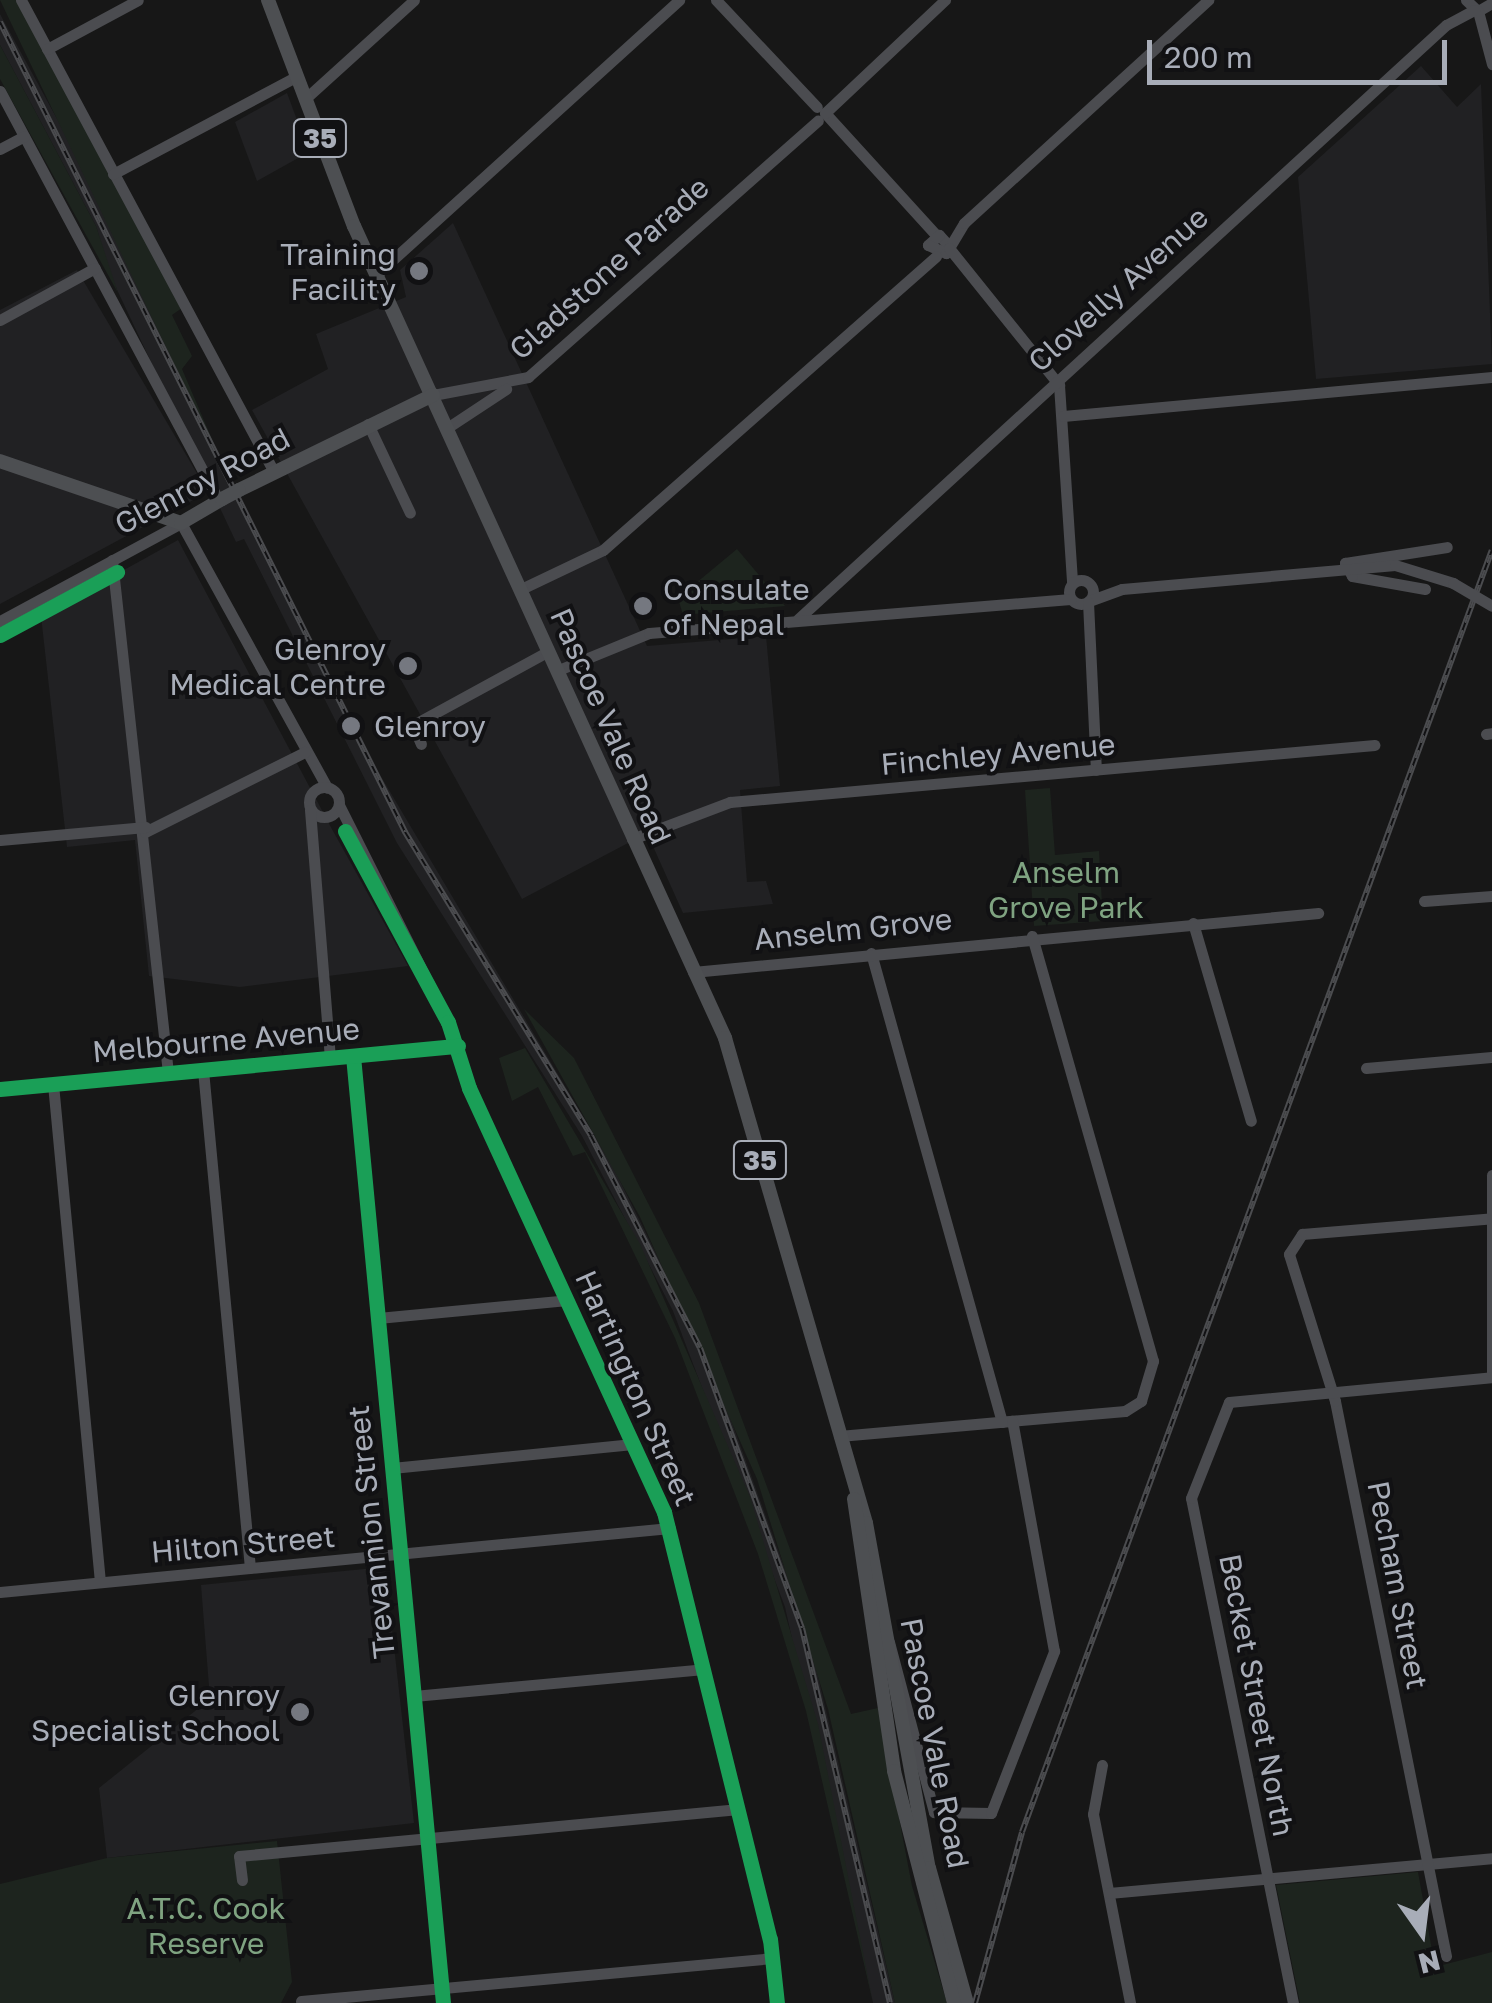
<!DOCTYPE html>
<style>
body{margin:0}
#map{position:relative;width:1492px;height:2003px;overflow:hidden;background:#171717;font-family:"Golos Text",sans-serif}
div>[style]{position:absolute}
.built>*{inset:0;background:#212123}
.green>*{inset:0;background:#1d241e}
.minor>*{height:11px;margin:-5.5px;padding:0 5.5px;transform-origin:5.5px;border-radius:5.5px;background:#4b4c50}
.minor>.ring{margin:-5.5px;padding:0;box-sizing:content-box;background:none;border:11px solid #4b4c50;border-radius:50%}
.major>*{height:14px;margin:-7px;padding:0 7px;transform-origin:7px;border-radius:7px;background:#4d4f52}
.rail>*{height:6px;margin-top:-3px;transform-origin:0;background:repeating-linear-gradient(90deg,#111113 0 8px,#4b4c4f 0 16px);box-sizing:border-box;border-block:2px solid #4b4c4f}
.minor-bridge>*{height:11px;margin:-5.5px;padding:0 5.5px;transform-origin:5.5px;border-radius:5.5px;background:#4b4c50}
.major-bridge>*{height:14px;margin:-7px;padding:0 7px;transform-origin:7px;border-radius:7px;background:#4d4f52}
.cycleway>*{height:15px;margin:-7.5px;padding:0 7.5px;transform-origin:7.5px;border-radius:7.5px;background:#1a9f57}
.dots>*{width:28px;height:28px;translate:-50% -50%;box-sizing:border-box;border:5px solid #111113;border-radius:50%}
span{translate:-50% -50%;white-space:nowrap;text-align:center;line-height:1.15;-webkit-text-stroke:8px #111113;paint-order:stroke}
.shield-label span{padding:2px 8px;background:#111113;border:2px solid;border-radius:8px;-webkit-text-stroke-width:0}
.shield-label{font-size:28px;color:#a8adb8;font-weight:700}
.poi-label{font-size:30px;color:#a8adb8}
.right{translate:-100% -50%;text-align:right}
.left{translate:0 -50%;text-align:left}
.street-label{font-size:30px;color:#a8adb8}
.park-label{font-size:30px;color:#7fa381}
.north{position:absolute;left:1372px;top:1883px;width:100px;height:100px;-webkit-text-stroke:8px #111113;paint-order:stroke;rotate:166deg;font-size:28px;font-weight:700;line-height:40px;text-align:center;color:#a8adb8}
.north::after{content:'';display:block;margin:auto;width:35px;height:45px;background:#a8adb8;clip-path:polygon(50% 0,100% 100%,50% 72%,0 100%)}
.scale{position:absolute;left:1147px;top:40px;width:300px;height:45px;box-sizing:border-box;border:5px solid #a8adb8;border-top:0;padding-left:12px;font-size:30px;line-height:35px;white-space:nowrap;color:#a8adb8;-webkit-text-stroke:8px #111113;paint-order:stroke}
</style>
<div id="map">
<div class="built">
<div style="clip-path:polygon(0 14px,105px 207px,196px 416px,367px 753px,613px 1167px,710px 1362px,807px 1630px,895px 2003px,873px 2003px,785px 1607px,673px 1311px,582px 1136px,397px 843px,244px 539px,236px 542px,111px 277px,96px 226px,0 45px)"></div>
<div style="clip-path:polygon(1421px 66px,1457px 107px,1481px 84px,1492px 364px,1316px 379px,1298px 177px)"></div>
<div style="clip-path:polygon(287px 93px,309px 152px,257px 181px,235px 122px)"></div>
<div style="clip-path:polygon(453px 223px,647px 646px,766px 636px,780px 786px,740px 790px,747px 882px,766px 881px,773px 904px,683px 913px,647px 833px,522px 899px,252px 410px,328px 369px,316px 334px,406px 297px,400px 270px)"></div>
<div style="clip-path:polygon(77px 270px,208px 492px,0 604px,0 310px)"></div>
<div style="clip-path:polygon(178px 540px,333px 831px,408px 966px,240px 987px,149px 976px,135px 840px,67px 847px,41px 616px)"></div>
<div style="clip-path:polygon(385px 1567px,414px 1823px,107px 1858px,99px 1788px,210px 1699px,201px 1585px)"></div>
</div>
<div class="green">
<div style="clip-path:polygon(0 0,16px 0,182px 308px,172px 315px,192px 356px,182px 369px,229px 479px)"></div>
<div style="clip-path:polygon(0 45px,96px 226px,118px 293px,0 79px)"></div>
<div style="clip-path:polygon(737px 549px,785px 606px,683px 615px,678px 598px)"></div>
<div style="clip-path:polygon(1050px 788px,1055px 855px,1099px 851px,1103px 921px,1034px 926px,1025px 790px)"></div>
<div style="clip-path:polygon(524px 1009px,574px 1058px,699px 1303px,851px 1714px,878px 1708px,912px 1886px,947px 2003px,895px 2003px,828px 1709px,757px 1479px,640px 1217px)"></div>
<div style="clip-path:polygon(525px 1048px,640px 1244px,750px 1497px,818px 1724px,873px 2003px,806px 1711px,758px 1554px,675px 1338px,585px 1152px,573px 1156px,538px 1087px,512px 1101px,499px 1058px)"></div>
<div style="clip-path:polygon(277px 1841px,292px 1982px,281px 2003px,0 2003px,0 1884px,107px 1858px)"></div>
<div style="clip-path:polygon(1418px 1872px,1435px 1967px,1492px 1952px,1492px 2003px,1300px 2003px,1276px 1885px)"></div>
</div>
<div class="minor">
<div style="left:21px;top:0;width:536px;rotate:61.81deg"></div>
<div style="left:716px;top:0;width:147px;rotate:46.7deg"></div>
<div style="left:1466px;top:0;width:16px;rotate:43deg"></div>
<div style="left:1478px;top:11px;width:16px;rotate:-30deg"></div>
<div style="left:1478px;top:11px;width:55px;rotate:75.2deg"></div>
<div style="left:47px;top:49px;width:103px;rotate:-28.3deg"></div>
<div style="left:0;top:91px;width:465px;rotate:61.9deg"></div>
<div style="left:305px;top:99px;width:147px;rotate:-42.2deg"></div>
<div style="left:825px;top:113px;width:165px;rotate:47.7deg"></div>
<div style="left:825px;top:113px;width:165px;rotate:-43.3deg"></div>
<div style="left:0;top:149px;width:27px;rotate:-28deg"></div>
<div style="left:113px;top:174px;width:208px;rotate:-28deg"></div>
<div style="left:949px;top:246px;width:15px;rotate:-132deg"></div>
<div style="left:939px;top:235px;width:15px;rotate:138deg"></div>
<div style="left:928px;top:245px;width:20px;rotate:24deg"></div>
<div style="left:946px;top:253px;width:35px;rotate:-59deg"></div>
<div style="left:964px;top:223px;width:331px;rotate:-42.4deg"></div>
<div style="left:949px;top:248px;width:176px;rotate:51.2deg"></div>
<div style="left:1059px;top:385px;width:198px;rotate:86.2deg"></div>
<div style="left:377px;top:274px;width:408px;rotate:-42.2deg"></div>
<div style="left:0;top:320px;width:108px;rotate:-28.7deg"></div>
<div style="left:433px;top:395px;width:97px;rotate:-10.7deg"></div>
<div style="left:528px;top:377px;width:387px;rotate:-41.5deg"></div>
<div style="left:1063px;top:416px;width:431px;rotate:-5.2deg"></div>
<div style="left:368px;top:424px;width:98px;rotate:64.7deg"></div>
<div style="left:447px;top:428px;width:71px;rotate:-33.5deg"></div>
<div style="left:112px;top:560px;width:516px;rotate:83.77deg"></div>
<div class="ring" style="left:1069px;top:580px;width:13px;height:13px"></div>
<div style="left:1425px;top:589px;width:74px;rotate:-169.9deg"></div>
<div style="left:1352px;top:576px;width:15px;rotate:-118deg"></div>
<div style="left:1345px;top:563px;width:103px;rotate:-8.9deg"></div>
<div style="left:519px;top:590px;width:93px;rotate:-25.5deg"></div>
<div style="left:603px;top:550px;width:444px;rotate:-41.4deg"></div>
<div style="left:1089px;top:601px;width:35px;rotate:-20deg"></div>
<div style="left:1122px;top:589px;width:274px;rotate:-5deg"></div>
<div style="left:1395px;top:565px;width:61px;rotate:17.2deg"></div>
<div style="left:1088px;top:602px;width:168px;rotate:87.3deg"></div>
<div style="left:798px;top:619px;width:879px;rotate:-42.51deg"></div>
<div style="left:1446px;top:25px;width:32px;rotate:-28deg"></div>
<div style="left:0;top:621px;width:206px;rotate:-28.4deg"></div>
<div style="left:181px;top:523px;width:302px;rotate:61.1deg"></div>
<div style="left:556px;top:671px;width:100px;rotate:-22.2deg"></div>
<div style="left:649px;top:633px;width:423px;rotate:-4.6deg"></div>
<div style="left:1486px;top:734px;width:6px;rotate:-9deg"></div>
<div style="left:421px;top:744px;width:21px;rotate:-113deg"></div>
<div style="left:413px;top:725px;width:153px;rotate:-28.6deg"></div>
<div class="ring" style="left:309px;top:787px;width:19px;height:19px"></div>
<div style="left:339px;top:805px;width:243px;rotate:63.3deg"></div>
<div style="left:448px;top:1022px;width:69px;rotate:72.3deg"></div>
<div style="left:469px;top:1088px;width:467px;rotate:65.3deg"></div>
<div style="left:664px;top:1512px;width:440px;rotate:76.1deg"></div>
<div style="left:770px;top:1939px;width:64px;rotate:83.8deg"></div>
<div style="left:310px;top:810px;width:249px;rotate:85.4deg"></div>
<div style="left:145px;top:832px;width:179px;rotate:-26.6deg"></div>
<div style="left:632px;top:839px;width:105px;rotate:-20.7deg"></div>
<div style="left:730px;top:802px;width:647px;rotate:-5.06deg"></div>
<div style="left:0;top:840px;width:146px;rotate:-5.1deg"></div>
<div style="left:1424px;top:901px;width:68px;rotate:-4.2deg"></div>
<div style="left:1193px;top:923px;width:206px;rotate:73.7deg"></div>
<div style="left:871px;top:953px;width:487px;rotate:74.4deg"></div>
<div style="left:693px;top:972px;width:628px;rotate:-5.39deg"></div>
<div style="left:353px;top:1056px;width:951px;rotate:84.57deg"></div>
<div style="left:1366px;top:1068px;width:126px;rotate:-5deg"></div>
<div style="left:203px;top:1070px;width:500px;rotate:84.61deg"></div>
<div style="left:53px;top:1084px;width:500px;rotate:84.61deg"></div>
<div style="left:0;top:1089px;width:460px;rotate:-5.4deg"></div>
<div style="left:1492px;top:1175px;width:199px;rotate:90deg"></div>
<div style="left:378px;top:1318px;width:190px;rotate:-5.4deg"></div>
<div style="left:839px;top:1436px;width:287px;rotate:-5deg"></div>
<div style="left:1125px;top:1411px;width:19px;rotate:-32deg"></div>
<div style="left:1141px;top:1401px;width:42px;rotate:-73.3deg"></div>
<div style="left:1153px;top:1361px;width:442px;rotate:-105.9deg"></div>
<div style="left:392px;top:1468px;width:242px;rotate:-5.7deg"></div>
<div style="left:0;top:1592px;width:673px;rotate:-5.46deg"></div>
<div style="left:889px;top:1642px;width:176px;rotate:75.2deg"></div>
<div style="left:934px;top:1812px;width:57px;rotate:1deg"></div>
<div style="left:991px;top:1813px;width:174px;rotate:-68.7deg"></div>
<div style="left:1054px;top:1651px;width:234px;rotate:-100.3deg"></div>
<div style="left:414px;top:1696px;width:291px;rotate:-5.3deg"></div>
<div style="left:1102px;top:1765px;width:50px;rotate:100.4deg"></div>
<div style="left:1093px;top:1814px;width:193px;rotate:78.9deg"></div>
<div style="left:242px;top:1880px;width:24px;rotate:-97deg"></div>
<div style="left:239px;top:1856px;width:502px;rotate:-5.37deg"></div>
<div style="left:1109px;top:1893px;width:385px;rotate:-5.2deg"></div>
<div style="left:1446px;top:1956px;width:566px;rotate:-101.31deg"></div>
<div style="left:1335px;top:1401px;width:154px;rotate:-107.4deg"></div>
<div style="left:1289px;top:1254px;width:24px;rotate:-57deg"></div>
<div style="left:1302px;top:1234px;width:185px;rotate:-4.7deg"></div>
<div style="left:301px;top:2001px;width:474px;rotate:-5.2deg"></div>
<div style="left:1293px;top:2003px;width:515px;rotate:-101.42deg"></div>
<div style="left:1191px;top:1498px;width:103px;rotate:-68.4deg"></div>
<div style="left:1229px;top:1402px;width:264px;rotate:-5.4deg"></div>
</div>
<div class="major">
<div style="left:268px;top:0;width:242px;rotate:69.2deg"></div>
<div style="left:354px;top:226px;width:893px;rotate:65.44deg"></div>
<div style="left:725px;top:1038px;width:505px;rotate:73.79deg"></div>
<div style="left:866px;top:1523px;width:351px;rotate:79.7deg"></div>
<div style="left:929px;top:1868px;width:140px;rotate:74.3deg"></div>
<div style="left:0;top:461px;width:191px;rotate:18.9deg"></div>
<div style="left:181px;top:523px;width:48px;rotate:-30.3deg"></div>
<div style="left:239px;top:490px;width:216px;rotate:-26.1deg"></div>
<div style="left:854px;top:1499px;width:275px;rotate:81.6deg"></div>
<div style="left:894px;top:1771px;width:240px;rotate:75.5deg"></div>
</div>
<div class="rail">
<div style="left:0;top:22px;width:906px;rotate:63.43deg"></div>
<div style="left:405px;top:832px;width:356px;rotate:58.5deg"></div>
<div style="left:591px;top:1136px;width:238px;rotate:62.8deg"></div>
<div style="left:700px;top:1348px;width:298px;rotate:70deg"></div>
<div style="left:802px;top:1628px;width:385px;rotate:76.8deg"></div>
<div style="left:975px;top:2003px;width:177px;rotate:-74.6deg"></div>
<div style="left:1022px;top:1832px;width:1365px;rotate:-69.87deg"></div>
</div>
<div class="minor-bridge">
<div style="left:1453px;top:583px;width:45px;rotate:30.5deg"></div>
</div>
<div class="major-bridge">
<div style="left:222px;top:499px;width:19px;rotate:-28deg"></div>
</div>
<div class="cycleway">
<div style="left:0;top:635px;width:133px;rotate:-28.3deg"></div>
<div style="left:345px;top:831px;width:217px;rotate:61.7deg"></div>
<div style="left:448px;top:1022px;width:69px;rotate:72.3deg"></div>
<div style="left:469px;top:1088px;width:467px;rotate:65.3deg"></div>
<div style="left:664px;top:1512px;width:440px;rotate:76.1deg"></div>
<div style="left:770px;top:1939px;width:64px;rotate:83.8deg"></div>
<div style="left:353px;top:1056px;width:951px;rotate:84.57deg"></div>
<div style="left:0;top:1089px;width:460px;rotate:-5.4deg"></div>
</div>
<div class="dots">
<div style="left:419px;top:271px;background:#757880"></div>
<div style="left:643px;top:606px;background:#757880"></div>
<div style="left:408px;top:666px;background:#757880"></div>
<div style="left:351px;top:726px;background:#757880"></div>
<div style="left:300px;top:1712px;background:#757880"></div>
</div>
<div class="shield-label">
<span style="left:320px;top:138px">35</span>
<span style="left:760px;top:1160px">35</span>
</div>
<div class="poi-label">
<span class="right" style="left:396px;top:271px">Training<br>Facility</span>
<span class="left" style="left:663px;top:606px">Consulate<br>of Nepal</span>
<span class="right" style="left:386px;top:666px">Glenroy<br>Medical Centre</span>
<span class="left" style="left:374px;top:726px">Glenroy</span>
<span class="right" style="left:280px;top:1712px">Glenroy<br>Specialist School</span>
</div>
<div class="street-label">
<span style="left:609px;top:268px;rotate:-42deg">Gladstone Parade</span>
<span style="left:1118px;top:289px;rotate:-42deg">Clovelly Avenue</span>
<span style="left:202px;top:481px;rotate:-28deg">Glenroy Road</span>
<span style="left:611px;top:726px;rotate:66deg">Pascoe Vale Road</span>
<span style="left:998px;top:754px;rotate:-5deg">Finchley Avenue</span>
<span style="left:853px;top:929px;rotate:-6deg">Anselm Grove</span>
<span style="left:226px;top:1040px;rotate:-5deg">Melbourne Avenue</span>
<span style="left:636px;top:1388px;rotate:66deg">Hartington Street</span>
<span style="left:371px;top:1532px;rotate:-96deg">Trevannion Street</span>
<span style="left:243px;top:1544px;rotate:-5deg">Hilton Street</span>
<span style="left:1398px;top:1585px;rotate:79deg">Pecham Street</span>
<span style="left:1257px;top:1695px;rotate:79deg">Becket Street North</span>
<span style="left:935px;top:1743px;rotate:79deg">Pascoe Vale Road</span>
</div>
<div class="park-label">
<span style="left:1066px;top:889px">Anselm<br>Grove Park</span>
<span style="left:206px;top:1925px">A.T.C. Cook<br>Reserve</span>
</div>
<div class="north">N</div>
<div class="scale">200 m</div>
</div>
